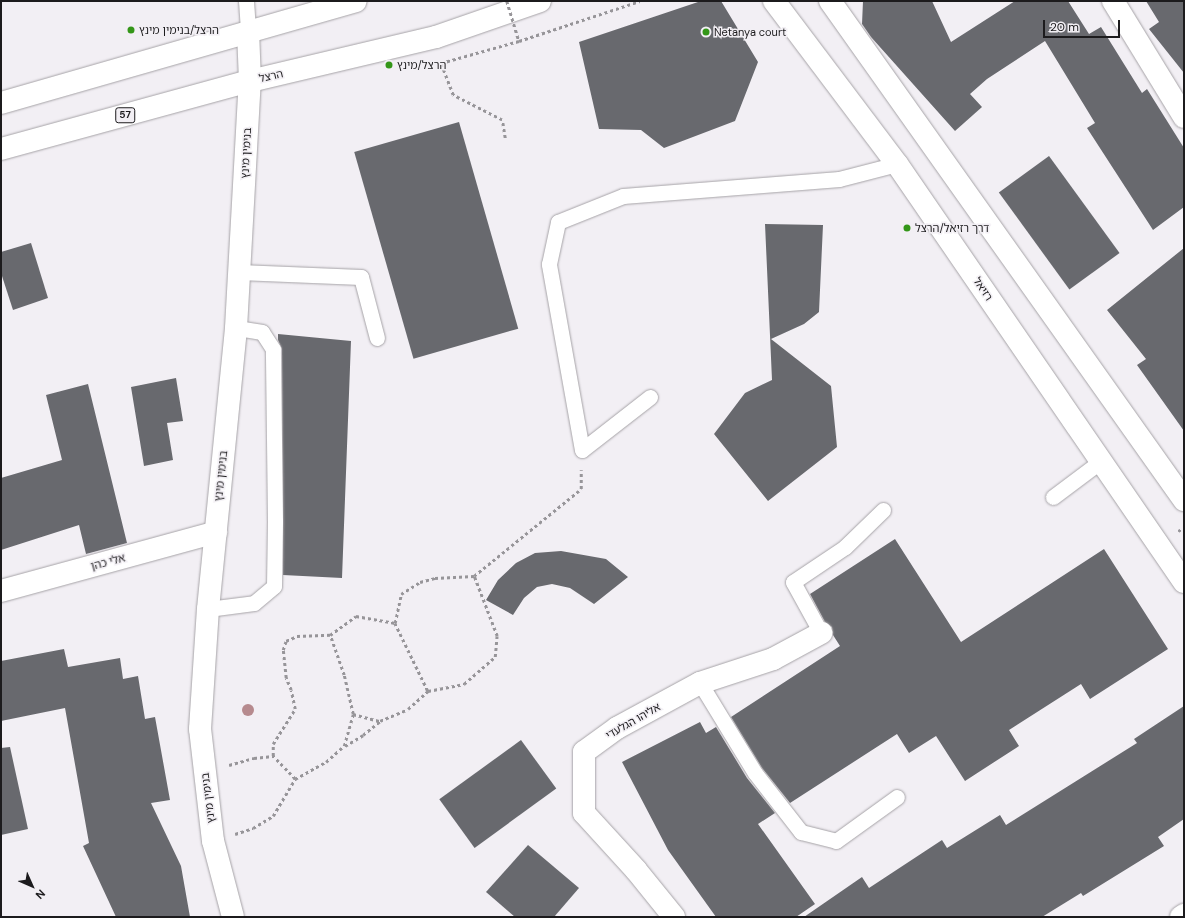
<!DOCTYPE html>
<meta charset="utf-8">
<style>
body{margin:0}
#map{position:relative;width:1185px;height:918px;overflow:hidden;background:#f2eff4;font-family:"DM Sans","Noto Sans Hebrew",sans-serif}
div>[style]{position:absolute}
.building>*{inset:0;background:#68696e;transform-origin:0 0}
.path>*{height:2.5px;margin-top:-1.25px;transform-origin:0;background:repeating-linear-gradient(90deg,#979599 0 3px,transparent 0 6px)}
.roads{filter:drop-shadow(0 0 1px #a6a3a7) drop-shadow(0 0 1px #a6a3a7)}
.lane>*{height:15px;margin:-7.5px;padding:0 7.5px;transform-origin:7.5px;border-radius:7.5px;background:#fff}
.street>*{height:22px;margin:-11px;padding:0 11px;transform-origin:11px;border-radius:11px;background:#fff}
.secondary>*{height:22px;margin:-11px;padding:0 11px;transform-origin:11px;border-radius:11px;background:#fff}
.highway>*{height:22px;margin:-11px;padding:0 11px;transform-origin:11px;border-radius:11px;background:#fff}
.path-bridge>*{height:2.5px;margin-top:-1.25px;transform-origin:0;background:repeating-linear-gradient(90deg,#979599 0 3px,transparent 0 6px)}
.trees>*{width:12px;height:12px;margin:-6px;border-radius:50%;background:#b68a8e}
.dots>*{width:11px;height:11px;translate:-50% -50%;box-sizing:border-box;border:2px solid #f2eff4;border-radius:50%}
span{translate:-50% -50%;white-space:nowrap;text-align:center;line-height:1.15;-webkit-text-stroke:3px #f2eff4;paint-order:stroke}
.shield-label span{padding:1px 3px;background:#f2eff4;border:1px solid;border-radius:3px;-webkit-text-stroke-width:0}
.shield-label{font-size:10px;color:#1c1b1d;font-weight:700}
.poi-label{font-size:11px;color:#1c1b1d}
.left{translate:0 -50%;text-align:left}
.street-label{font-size:11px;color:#1c1b1d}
.frame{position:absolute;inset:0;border:2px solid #1c1b1d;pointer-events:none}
.north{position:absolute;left:12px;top:866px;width:40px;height:40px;-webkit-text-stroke:3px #f2eff4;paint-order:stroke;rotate:135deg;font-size:11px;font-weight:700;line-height:16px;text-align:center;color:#1c1b1d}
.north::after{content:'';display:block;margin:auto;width:14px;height:18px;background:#1c1b1d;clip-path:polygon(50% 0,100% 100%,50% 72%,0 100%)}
.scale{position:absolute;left:1043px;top:20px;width:77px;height:18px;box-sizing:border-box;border:2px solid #1c1b1d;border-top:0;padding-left:5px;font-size:12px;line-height:14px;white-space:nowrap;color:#1c1b1d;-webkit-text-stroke:3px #f2eff4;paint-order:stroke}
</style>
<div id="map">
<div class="building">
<div style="clip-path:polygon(701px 1px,721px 1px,758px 62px,735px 121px,664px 148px,641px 130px,599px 129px,579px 42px)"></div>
<div style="clip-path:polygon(863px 1px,932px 1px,951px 42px,1015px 1px,1068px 1px,1089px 34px,1101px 27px,1142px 93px,1147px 89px,1184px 148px,1184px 207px,1153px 230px,1087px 128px,1095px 123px,1045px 41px,987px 79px,970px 94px,982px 107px,955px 131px,871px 37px,862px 24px)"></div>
<div style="clip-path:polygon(1146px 1px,1184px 1px,1184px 73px,1149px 29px,1159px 22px)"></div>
<div style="left:459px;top:122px;width:215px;height:109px;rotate:74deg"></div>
<div style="left:1049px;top:156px;width:120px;height:62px;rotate:54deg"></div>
<div style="clip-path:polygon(765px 224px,823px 225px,819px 312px,804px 324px,771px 339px,831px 386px,837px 447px,768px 501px,714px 434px,745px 393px,772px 380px)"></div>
<div style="clip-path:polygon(31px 243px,48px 298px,13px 310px,1px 273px,1px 252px)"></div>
<div style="clip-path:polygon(1184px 248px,1184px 431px,1137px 365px,1146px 359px,1107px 310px)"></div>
<div style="clip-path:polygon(278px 334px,351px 341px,342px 578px,283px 575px,282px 349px,278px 340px)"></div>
<div style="clip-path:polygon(176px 378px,183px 421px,167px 423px,173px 460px,144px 466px,131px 387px)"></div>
<div style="clip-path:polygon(88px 384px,127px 543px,86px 554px,79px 525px,1px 550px,1px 478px,62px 460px,46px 395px)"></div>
<div style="clip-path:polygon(895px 539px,961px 642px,1104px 549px,1168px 649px,1090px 699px,1081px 684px,1009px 730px,1019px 746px,965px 781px,936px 736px,909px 753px,897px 734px,790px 803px,762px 768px,731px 717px,840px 646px,833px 635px,832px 627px,825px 622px,810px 594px)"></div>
<div style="clip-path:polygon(561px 551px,606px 559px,628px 577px,594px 604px,570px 588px,552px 584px,537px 587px,524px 598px,513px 615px,486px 600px,498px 580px,516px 563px,535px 553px)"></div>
<div style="clip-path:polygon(64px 649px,68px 667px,120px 658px,123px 679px,138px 676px,145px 719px,155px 717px,170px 800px,151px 803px,181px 866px,190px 917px,116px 917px,83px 846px,89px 843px,65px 708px,1px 721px,1px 661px)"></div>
<div style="clip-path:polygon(1184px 706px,1184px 819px,1158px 837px,1164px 846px,1083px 896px,1081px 893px,1042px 917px,804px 917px,862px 877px,869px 888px,942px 840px,947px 848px,1000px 815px,1006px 825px,1137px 743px,1134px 739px)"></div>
<div style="clip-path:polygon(700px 722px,706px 733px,716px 727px,747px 778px,775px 813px,758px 824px,815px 904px,796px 917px,716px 917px,668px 850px,622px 762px)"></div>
<div style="left:521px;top:740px;width:60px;height:101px;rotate:54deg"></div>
<div style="clip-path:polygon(10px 747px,28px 829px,1px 835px,1px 748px)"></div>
<div style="clip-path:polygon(528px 845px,579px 888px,554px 917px,515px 917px,486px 892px)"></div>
</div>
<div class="path">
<div style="left:505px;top:138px;width:18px;rotate:-99deg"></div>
<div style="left:502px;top:120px;width:55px;rotate:-153deg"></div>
<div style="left:453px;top:95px;width:34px;rotate:-111deg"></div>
<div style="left:441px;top:63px;width:81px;rotate:-15.8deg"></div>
<div style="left:519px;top:41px;width:127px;rotate:-18.3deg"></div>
<div style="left:1178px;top:531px;width:7px;rotate:-27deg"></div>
<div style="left:395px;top:623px;width:30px;rotate:-78deg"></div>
<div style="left:401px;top:594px;width:22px;rotate:-32deg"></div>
<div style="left:420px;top:582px;width:16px;rotate:-15deg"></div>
<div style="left:435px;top:578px;width:39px;rotate:-3deg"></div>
<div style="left:353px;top:714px;width:28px;rotate:15deg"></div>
<div style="left:380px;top:721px;width:30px;rotate:-23deg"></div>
<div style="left:408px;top:709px;width:27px;rotate:-42deg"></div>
<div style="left:345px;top:746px;width:21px;rotate:-31deg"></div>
<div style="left:363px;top:735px;width:22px;rotate:-39deg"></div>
<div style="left:229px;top:765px;width:26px;rotate:-16deg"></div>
<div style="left:254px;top:758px;width:19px;rotate:-6deg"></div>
<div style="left:295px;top:779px;width:32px;rotate:-134deg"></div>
<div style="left:273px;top:756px;width:12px;rotate:-90deg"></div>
<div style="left:273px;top:744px;width:41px;rotate:-57.8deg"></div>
<div style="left:295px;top:709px;width:19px;rotate:-102deg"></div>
<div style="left:291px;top:690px;width:13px;rotate:-113deg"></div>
<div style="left:286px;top:678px;width:28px;rotate:-96deg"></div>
<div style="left:283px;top:650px;width:9px;rotate:-72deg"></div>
<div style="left:286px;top:641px;width:12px;rotate:-24deg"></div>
<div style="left:297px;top:636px;width:33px;rotate:-2deg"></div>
<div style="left:235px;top:834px;width:19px;rotate:-18deg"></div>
<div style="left:253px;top:828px;width:23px;rotate:-31deg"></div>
<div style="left:273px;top:816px;width:43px;rotate:-59.3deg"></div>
<div style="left:295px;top:779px;width:35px;rotate:-29deg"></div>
<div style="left:326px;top:762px;width:24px;rotate:-42deg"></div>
<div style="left:344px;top:746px;width:33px;rotate:-74deg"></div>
<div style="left:353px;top:714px;width:40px;rotate:-103deg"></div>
<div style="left:344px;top:675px;width:42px;rotate:-109.3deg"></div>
<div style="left:330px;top:635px;width:32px;rotate:-36deg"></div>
<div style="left:356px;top:616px;width:40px;rotate:10deg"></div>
<div style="left:395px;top:623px;width:76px;rotate:64.1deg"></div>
<div style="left:428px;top:691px;width:37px;rotate:-11deg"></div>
<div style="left:464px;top:684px;width:41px;rotate:-41.1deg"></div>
<div style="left:495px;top:657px;width:21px;rotate:-85deg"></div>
<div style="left:497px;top:636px;width:64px;rotate:-111deg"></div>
<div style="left:474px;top:576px;width:138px;rotate:-39.1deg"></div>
<div style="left:581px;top:489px;width:19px;rotate:-90deg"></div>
</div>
<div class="roads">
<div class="lane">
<div style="left:246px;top:1px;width:31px;rotate:86deg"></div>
<div style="left:239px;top:272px;width:122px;rotate:2.3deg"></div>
<div style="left:361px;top:277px;width:63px;rotate:75.3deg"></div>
<div style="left:650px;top:397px;width:86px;rotate:142.1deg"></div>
<div style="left:582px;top:450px;width:189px;rotate:-100.1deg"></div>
<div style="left:549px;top:264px;width:43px;rotate:-77.9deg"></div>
<div style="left:558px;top:222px;width:70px;rotate:-21.8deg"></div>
<div style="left:623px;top:196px;width:217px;rotate:-4.5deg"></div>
<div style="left:839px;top:179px;width:60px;rotate:-14.5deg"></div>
<div style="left:1053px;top:497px;width:60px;rotate:-36.9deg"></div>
<div style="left:208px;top:609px;width:46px;rotate:-7.4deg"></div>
<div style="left:254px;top:603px;width:26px;rotate:-40deg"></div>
<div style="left:274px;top:586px;width:65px;rotate:-89.1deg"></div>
<div style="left:275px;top:521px;width:172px;rotate:-90.7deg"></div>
<div style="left:273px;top:349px;width:20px;rotate:-123deg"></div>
<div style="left:262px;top:332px;width:26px;rotate:-171deg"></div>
<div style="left:821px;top:633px;width:58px;rotate:-118.8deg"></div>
<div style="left:793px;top:582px;width:63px;rotate:-33.9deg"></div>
<div style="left:845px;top:547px;width:53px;rotate:-44.2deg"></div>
<div style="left:700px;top:683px;width:105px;rotate:58.6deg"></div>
<div style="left:755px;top:773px;width:75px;rotate:52.1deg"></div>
<div style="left:801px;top:832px;width:36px;rotate:14deg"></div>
<div style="left:836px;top:841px;width:75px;rotate:-35.8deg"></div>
</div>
<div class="street">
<div style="left:1113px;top:1px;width:136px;rotate:58.5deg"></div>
<div style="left:1px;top:591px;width:223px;rotate:-15.3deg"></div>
<div style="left:233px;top:917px;width:79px;rotate:-104.7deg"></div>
<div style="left:213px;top:841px;width:113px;rotate:-96.6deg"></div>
<div style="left:200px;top:729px;width:120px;rotate:-86.2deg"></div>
<div style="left:208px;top:609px;width:282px;rotate:-84.3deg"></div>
<div style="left:236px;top:328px;width:247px;rotate:-86.8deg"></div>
<div style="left:250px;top:81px;width:49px;rotate:-92.3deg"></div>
<div style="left:674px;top:917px;width:60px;rotate:-129deg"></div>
<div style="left:636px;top:870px;width:77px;rotate:-132.4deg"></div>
<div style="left:584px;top:813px;width:61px;rotate:-90deg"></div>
<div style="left:584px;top:752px;width:41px;rotate:-36deg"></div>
<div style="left:617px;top:728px;width:94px;rotate:-28.5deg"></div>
<div style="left:700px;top:683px;width:77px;rotate:-18.2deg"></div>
<div style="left:773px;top:659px;width:55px;rotate:-28.4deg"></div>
<div style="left:1181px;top:917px;width:4px;rotate:-34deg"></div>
</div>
<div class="secondary">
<div style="left:774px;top:1px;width:204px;rotate:53deg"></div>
<div style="left:897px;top:164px;width:507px;rotate:55.53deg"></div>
<div style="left:830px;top:1px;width:612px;rotate:54.65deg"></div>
<div style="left:248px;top:32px;width:112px;rotate:-16deg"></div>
<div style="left:250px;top:81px;width:191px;rotate:-13.3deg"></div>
<div style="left:436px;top:37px;width:110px;rotate:-19.1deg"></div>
</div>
<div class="highway">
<div style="left:1px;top:103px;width:257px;rotate:-16deg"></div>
<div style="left:1px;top:149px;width:258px;rotate:-15.3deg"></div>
</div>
</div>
<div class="path-bridge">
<div style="left:507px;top:1px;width:42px;rotate:73.3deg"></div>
</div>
<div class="trees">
<div style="left:248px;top:710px"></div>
</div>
<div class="dots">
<div style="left:131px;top:30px;background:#349618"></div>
<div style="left:706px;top:32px;background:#349618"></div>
<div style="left:389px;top:65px;background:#349618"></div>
<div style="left:907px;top:228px;background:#349618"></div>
</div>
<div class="shield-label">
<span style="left:125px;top:115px">57</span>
</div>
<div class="poi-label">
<span class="left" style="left:139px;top:30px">הרצל/בנימין מינץ</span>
<span class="left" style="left:714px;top:32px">Netanya court</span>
<span class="left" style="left:397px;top:65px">הרצל/מינץ</span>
<span class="left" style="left:915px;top:228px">דרך רזיאל/הרצל</span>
</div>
<div class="street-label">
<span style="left:271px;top:76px;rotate:-13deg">הרצל</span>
<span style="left:246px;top:153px;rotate:-87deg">בנימין מינץ</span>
<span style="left:983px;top:289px;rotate:56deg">רזיאל</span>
<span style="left:221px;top:476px;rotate:-84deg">בנימין מינץ</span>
<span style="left:108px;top:562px;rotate:-15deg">אלי כהן</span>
<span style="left:633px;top:721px;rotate:-30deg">אליהו הגלעדי</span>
<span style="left:208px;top:798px;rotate:-97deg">בנימין מינץ</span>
</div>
<div class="frame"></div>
<div class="north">N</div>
<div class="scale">20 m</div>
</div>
